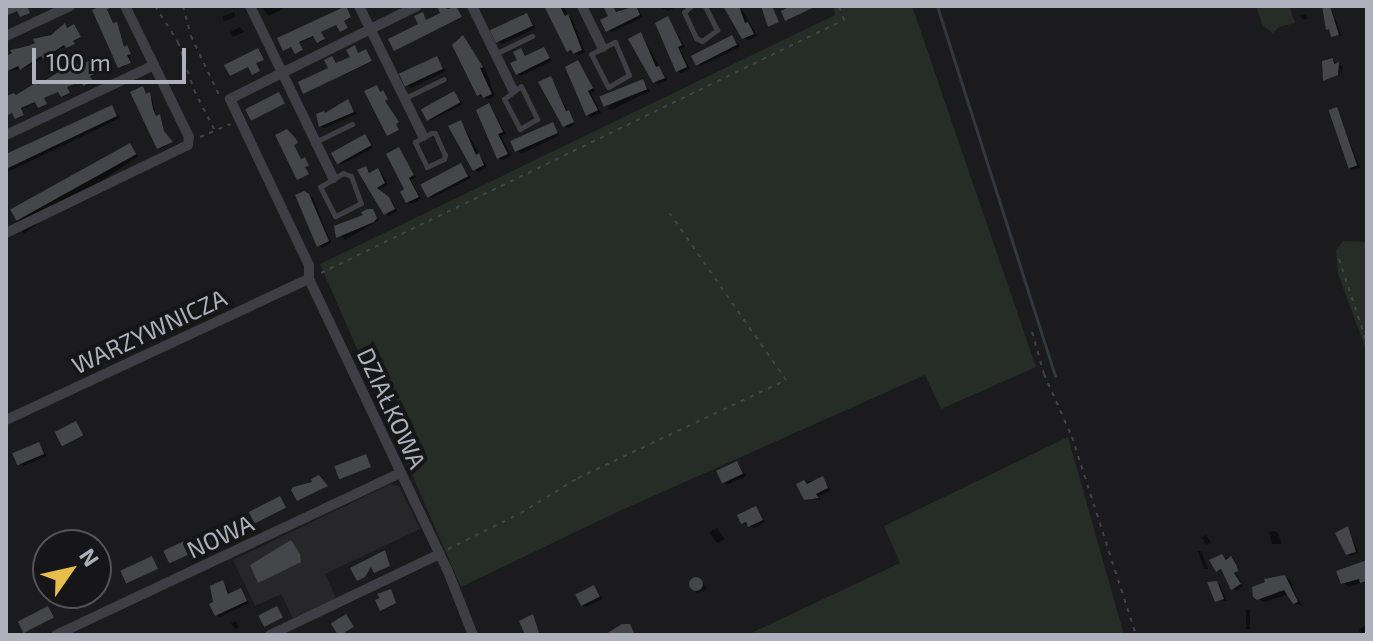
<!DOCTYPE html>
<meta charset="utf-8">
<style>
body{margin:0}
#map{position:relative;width:1373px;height:641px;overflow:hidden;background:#1b1b1d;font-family:"Exo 2",sans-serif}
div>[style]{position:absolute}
.built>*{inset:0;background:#27272a}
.green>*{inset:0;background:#252d26}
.shadow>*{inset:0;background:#0007;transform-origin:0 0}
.stream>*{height:3px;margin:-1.5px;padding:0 1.5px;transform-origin:1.5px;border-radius:1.5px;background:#313840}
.building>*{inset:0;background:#45464a;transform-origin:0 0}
.round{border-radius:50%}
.path>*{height:2px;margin-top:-1px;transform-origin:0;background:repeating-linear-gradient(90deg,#424348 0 4px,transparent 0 10px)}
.service>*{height:5px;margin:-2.5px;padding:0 2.5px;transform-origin:2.5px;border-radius:2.5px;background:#3e3e44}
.minor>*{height:10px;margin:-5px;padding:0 5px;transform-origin:5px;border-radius:5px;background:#3e3e44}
span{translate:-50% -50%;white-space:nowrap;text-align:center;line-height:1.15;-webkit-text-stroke:8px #161618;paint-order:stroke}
.street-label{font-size:24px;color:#aeb1bb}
.frame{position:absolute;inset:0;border:8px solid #aeb1bb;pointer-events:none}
.north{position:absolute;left:32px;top:529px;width:80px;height:80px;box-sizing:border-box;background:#161618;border:2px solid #535459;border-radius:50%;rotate:56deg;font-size:22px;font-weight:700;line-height:32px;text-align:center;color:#aeb1bb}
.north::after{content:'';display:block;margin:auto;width:28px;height:36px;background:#e5be4b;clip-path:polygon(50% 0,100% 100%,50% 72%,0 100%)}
.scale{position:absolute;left:32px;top:48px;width:154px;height:36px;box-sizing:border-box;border:4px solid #aeb1bb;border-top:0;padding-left:10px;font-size:24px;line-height:28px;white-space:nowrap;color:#aeb1bb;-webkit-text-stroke:6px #161618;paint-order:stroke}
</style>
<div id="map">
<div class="built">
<div style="clip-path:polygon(391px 484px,399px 486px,420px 529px,325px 574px,336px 598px,293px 618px,281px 594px,255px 606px,233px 560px)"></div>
</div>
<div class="green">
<div style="clip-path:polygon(833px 6px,912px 6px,1036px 367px,941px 409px,925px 375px,615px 513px,461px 587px,320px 264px,835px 15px)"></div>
<div style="clip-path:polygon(1256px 6px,1289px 6px,1295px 23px,1279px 27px,1273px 33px,1263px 26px)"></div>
<div style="clip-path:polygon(1343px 241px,1367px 242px,1367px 352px,1338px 274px,1336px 250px)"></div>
<div style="clip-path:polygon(1068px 437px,1124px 635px,747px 635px,900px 563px,884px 526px)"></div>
</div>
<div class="shadow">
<div style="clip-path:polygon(106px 6px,124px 48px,128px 48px,131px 63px,121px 68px)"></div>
<div style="clip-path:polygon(261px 6px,288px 6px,269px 16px)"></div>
<div style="clip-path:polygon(440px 6px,447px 6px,450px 11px,457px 9px,462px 18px,395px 49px,421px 25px,424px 15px,427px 22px,443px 14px)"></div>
<div style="clip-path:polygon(546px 6px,562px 6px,572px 19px,585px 52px,579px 55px,568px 51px)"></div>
<div style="clip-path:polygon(612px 6px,618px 13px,636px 6px,643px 17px,612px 32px,608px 30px)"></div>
<div style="clip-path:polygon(657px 6px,673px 6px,674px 8px,668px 11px)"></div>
<div style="clip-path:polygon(726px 6px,740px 6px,757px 36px,748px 40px,744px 38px)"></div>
<div style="clip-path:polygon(796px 6px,818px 6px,787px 20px,783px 12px)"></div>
<div style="clip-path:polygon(1324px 6px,1330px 6px,1342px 36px,1333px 36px)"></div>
<div style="clip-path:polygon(347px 8px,351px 18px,344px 21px,348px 29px,342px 31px,338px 24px,321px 32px,325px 40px,320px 43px,315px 36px,299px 43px,303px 51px,297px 53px,293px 46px,285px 49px)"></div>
<div style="left:234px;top:12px;width:5px;height:13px;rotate:68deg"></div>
<div style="clip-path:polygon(1306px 14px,1307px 19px,1303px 20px,1300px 15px)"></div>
<div style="clip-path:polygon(527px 15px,536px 28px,502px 44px,498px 42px)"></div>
<div style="clip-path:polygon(668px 18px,685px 47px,680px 49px,690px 69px,681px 73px,678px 71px)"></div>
<div style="clip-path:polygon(62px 27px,74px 26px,81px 38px,25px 68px,6px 72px,6px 58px,14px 54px,13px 51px,20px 47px,22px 51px)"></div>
<div style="clip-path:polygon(240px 27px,244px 32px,232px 37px,230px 32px)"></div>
<div style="clip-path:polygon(641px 34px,667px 80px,658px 84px,654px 82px)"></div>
<div style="clip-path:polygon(463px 37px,485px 69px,495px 96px,489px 99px,478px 95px,457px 40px)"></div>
<div style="clip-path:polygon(732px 37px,740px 47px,701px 66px,697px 64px)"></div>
<div style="clip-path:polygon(356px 48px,359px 55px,367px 52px,372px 62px,305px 92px,337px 65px,353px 58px)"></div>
<div style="clip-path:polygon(544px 49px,552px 61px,521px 76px,517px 74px,521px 50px,528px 57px)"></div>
<div style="clip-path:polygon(437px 58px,446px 71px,411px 88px,407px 86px)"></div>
<div style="clip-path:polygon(1332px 60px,1343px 67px,1342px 72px,1326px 80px)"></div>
<div style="clip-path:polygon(578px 62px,595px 91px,591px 93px,601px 113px,592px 117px,588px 115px)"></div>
<div style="clip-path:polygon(84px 63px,92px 63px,97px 73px,90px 77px,93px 83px,86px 86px,83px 80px,67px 87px,70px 94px,63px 97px,60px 91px,44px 98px,47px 104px,40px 107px,37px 102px,22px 109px,24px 115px,18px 118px,14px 112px,6px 116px,6px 102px,15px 96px)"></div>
<div style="clip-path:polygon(551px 78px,574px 125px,568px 128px,564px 126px)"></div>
<div style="clip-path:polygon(642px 81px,650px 91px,611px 110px,607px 108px)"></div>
<div style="clip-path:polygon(144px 89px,147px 96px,151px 95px,157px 118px,161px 117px,165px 134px,173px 142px,160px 149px)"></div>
<div style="clip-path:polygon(454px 93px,463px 104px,431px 120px,427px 118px)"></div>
<div style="clip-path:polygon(348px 102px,357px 114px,324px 128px,321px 126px,327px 115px)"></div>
<div style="clip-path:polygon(489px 105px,506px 134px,501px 136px,511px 156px,502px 160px,498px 158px)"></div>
<div style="clip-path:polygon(112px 107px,120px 118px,6px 173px,6px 157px)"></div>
<div style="clip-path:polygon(1337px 110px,1360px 168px,1353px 170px,1350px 168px)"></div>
<div style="clip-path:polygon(461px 122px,487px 167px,478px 172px,474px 169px)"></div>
<div style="clip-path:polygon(553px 124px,560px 135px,521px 154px,518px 151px)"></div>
<div style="clip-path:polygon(365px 136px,373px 148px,342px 164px,338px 162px)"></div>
<div style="left:130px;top:145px;width:14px;height:138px;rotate:56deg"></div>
<div style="clip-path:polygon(399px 149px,416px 177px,411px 180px,421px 199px,412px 204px,408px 202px)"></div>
<div style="clip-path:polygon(461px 165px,471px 178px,432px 198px,428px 196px)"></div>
<div style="clip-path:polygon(366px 168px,371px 174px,382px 173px,388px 185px,378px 190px,392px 202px,397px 211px,389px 216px,385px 213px)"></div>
<div style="clip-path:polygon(304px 193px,313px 198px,331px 243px,322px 248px,318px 245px)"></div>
<div style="clip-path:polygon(372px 211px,379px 220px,345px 240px,334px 230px)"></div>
<div style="clip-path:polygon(39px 444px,47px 456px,23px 466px,19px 464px)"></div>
<div style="clip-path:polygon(737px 463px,746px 476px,727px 485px,723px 482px)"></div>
<div style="clip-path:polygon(823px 479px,831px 490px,819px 496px,821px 500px,806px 498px,804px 482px)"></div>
<div style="clip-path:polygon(756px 509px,765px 522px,754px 528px,743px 523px)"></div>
<div style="clip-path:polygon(236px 519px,241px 530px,213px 542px)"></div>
<div style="clip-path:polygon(717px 528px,725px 539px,717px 543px,709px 532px)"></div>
<div style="clip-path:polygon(1348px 528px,1359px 553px,1351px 556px,1348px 554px)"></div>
<div style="clip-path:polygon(1274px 531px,1278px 533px,1282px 544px,1272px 544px,1269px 532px)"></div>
<div style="clip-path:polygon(1206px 535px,1211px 543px,1206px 545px,1202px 537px)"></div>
<div style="clip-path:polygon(1198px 551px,1201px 551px,1208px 569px,1204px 569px)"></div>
<div style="clip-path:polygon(1222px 556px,1235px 561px,1239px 568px,1234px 571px,1243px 586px,1236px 591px,1224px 571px,1218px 571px)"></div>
<div style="clip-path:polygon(1367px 563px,1367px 585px,1363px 582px,1349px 587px,1343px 583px)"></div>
<div style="clip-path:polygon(699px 577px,707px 589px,697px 593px,690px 582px)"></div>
<div style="clip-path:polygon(1285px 577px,1291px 581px,1296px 597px,1303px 606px,1294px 603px,1289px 594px,1265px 602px,1259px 599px)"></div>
<div style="clip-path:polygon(223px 582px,231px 595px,240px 591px,249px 603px,220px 617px,216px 614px)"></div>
<div style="clip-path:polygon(1216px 583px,1220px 585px,1227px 601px,1217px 600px)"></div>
<div style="clip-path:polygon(594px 587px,603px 599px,585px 607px,581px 604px)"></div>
<div style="left:1246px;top:610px;width:4px;height:19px"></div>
<div style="clip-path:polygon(236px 621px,239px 627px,235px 629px,231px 623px)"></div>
<div style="clip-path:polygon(1367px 624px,1367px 635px,1361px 635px,1359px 630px)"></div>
</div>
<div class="stream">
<div style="left:937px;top:6px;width:388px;rotate:72.3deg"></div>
</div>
<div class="building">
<div style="clip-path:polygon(6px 6px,27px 6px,30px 13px,20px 17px,17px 11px,6px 16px)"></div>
<div style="clip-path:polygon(101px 6px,114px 6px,107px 9px,113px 23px,117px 22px,124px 47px,127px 45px,131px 54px,127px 55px,131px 63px,118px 68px,92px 10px)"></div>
<div style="clip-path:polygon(346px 6px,351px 17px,344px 21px,348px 28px,340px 32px,336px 25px,321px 32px,325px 39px,317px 43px,313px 36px,299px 42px,303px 50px,295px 54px,291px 47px,283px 51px,277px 38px)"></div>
<div style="clip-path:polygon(437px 6px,449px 9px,456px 6px,462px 17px,394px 51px,388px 39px,418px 24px,414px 16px,423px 12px,426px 20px,440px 13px)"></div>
<div style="clip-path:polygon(544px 6px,560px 6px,565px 16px,568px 14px,582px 50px,573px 54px,571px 50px,567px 52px)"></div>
<div style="clip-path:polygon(608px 6px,613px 6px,616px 12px,636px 6px,640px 15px,606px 32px,600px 20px,608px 16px,604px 8px)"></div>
<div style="clip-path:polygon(723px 6px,739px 6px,745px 23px,748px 22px,754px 34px,742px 39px)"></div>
<div style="clip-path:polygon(761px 6px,772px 6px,779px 22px,768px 27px)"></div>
<div style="clip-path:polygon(791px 6px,792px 8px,817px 6px,785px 21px,781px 11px)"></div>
<div style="clip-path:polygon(1322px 6px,1330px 6px,1339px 35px,1331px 37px,1329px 29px,1326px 30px)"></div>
<div style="left:527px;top:13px;width:14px;height:41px;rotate:65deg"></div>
<div style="clip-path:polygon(668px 16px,682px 45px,678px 47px,687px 67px,676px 72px,655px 23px)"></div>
<div style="clip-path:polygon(65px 23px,67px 28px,74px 24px,81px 37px,73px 41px,75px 44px,66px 48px,64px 45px,43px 59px,41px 56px,20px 70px,18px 66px,6px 72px,6px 56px,12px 53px,10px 50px,28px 46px,35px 43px,33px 39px,51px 35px)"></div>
<div style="clip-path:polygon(641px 32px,656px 67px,659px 66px,665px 78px,653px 83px,628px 39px)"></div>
<div style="clip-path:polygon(463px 35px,483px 67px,480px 68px,492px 94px,483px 98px,481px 94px,477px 96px,452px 45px)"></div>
<div style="left:732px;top:35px;width:11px;height:46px;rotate:63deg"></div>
<div style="clip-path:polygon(355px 45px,358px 53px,366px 49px,372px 61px,303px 94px,298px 82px,328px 68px,324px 60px,332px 56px,336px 63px,350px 57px,346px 50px)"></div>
<div style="clip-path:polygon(544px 47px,550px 58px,516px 75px,510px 63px,517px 60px,513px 52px,521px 48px,525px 56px)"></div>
<div style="clip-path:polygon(258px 48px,264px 60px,256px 63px,260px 71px,252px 75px,248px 67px,230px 76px,224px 65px)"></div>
<div style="left:437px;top:56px;width:14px;height:42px;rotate:65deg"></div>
<div style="clip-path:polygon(1333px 58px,1334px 64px,1339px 62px,1338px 75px,1323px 81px,1322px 61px)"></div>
<div style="clip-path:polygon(83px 60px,84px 63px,91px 60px,97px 73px,90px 76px,93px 82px,83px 86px,81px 81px,67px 87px,70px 93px,61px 97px,58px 92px,44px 98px,47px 104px,38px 108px,35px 102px,21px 108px,24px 115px,15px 119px,12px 113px,6px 116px,6px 96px,14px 93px,16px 95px,37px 82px,38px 85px,60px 71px,61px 74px,68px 71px)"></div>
<div style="clip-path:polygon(578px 60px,593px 88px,588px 91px,598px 110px,586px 116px,565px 67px)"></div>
<div style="clip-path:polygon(551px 76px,566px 111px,569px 110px,574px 122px,563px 127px,538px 82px)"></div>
<div style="left:643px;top:79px;width:11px;height:47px;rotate:68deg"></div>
<div style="clip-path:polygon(377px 85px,380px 92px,383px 90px,388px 99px,385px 101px,399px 122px,396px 124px,399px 130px,387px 136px,364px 91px)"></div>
<div style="clip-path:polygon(143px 86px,146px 94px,150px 92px,153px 109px,156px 116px,160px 114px,164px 131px,173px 142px,157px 149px,130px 92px)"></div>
<div style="left:454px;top:91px;width:13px;height:38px;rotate:61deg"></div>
<div style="left:279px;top:92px;width:13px;height:38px;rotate:63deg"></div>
<div style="clip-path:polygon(348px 99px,354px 112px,319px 127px,316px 114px,324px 111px,325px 113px)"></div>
<div style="clip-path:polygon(489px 103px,503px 132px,498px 134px,508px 154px,497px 159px,476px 110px)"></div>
<div style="clip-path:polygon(112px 105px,117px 116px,6px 169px,6px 154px)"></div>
<div style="left:1337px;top:107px;width:62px;height:9px;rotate:71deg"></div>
<div style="clip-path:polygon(461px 120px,476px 155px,479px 153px,484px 165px,473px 171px,448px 126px)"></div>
<div style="left:553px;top:122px;width:12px;height:47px;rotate:66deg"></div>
<div style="clip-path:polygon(287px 129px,296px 139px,298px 143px,294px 145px,301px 159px,305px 157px,309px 166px,305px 167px,309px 174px,297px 180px,275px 135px)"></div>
<div style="left:365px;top:134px;width:13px;height:39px;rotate:61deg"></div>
<div style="left:130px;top:143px;width:13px;height:137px;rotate:61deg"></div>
<div style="clip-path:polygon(399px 147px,414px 175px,409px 178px,419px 197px,406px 203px,400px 192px,404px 189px,386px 154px)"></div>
<div style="left:461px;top:163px;width:15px;height:46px;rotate:62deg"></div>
<div style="clip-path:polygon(366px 166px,369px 173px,378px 168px,385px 183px,377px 188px,389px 197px,395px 209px,384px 215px,357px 170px)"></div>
<div style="clip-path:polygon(304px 191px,309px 194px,329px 241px,317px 247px,295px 195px)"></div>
<div style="clip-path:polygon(368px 209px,373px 209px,377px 218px,374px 222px,336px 238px,334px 226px,363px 215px,361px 212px)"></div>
<div style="left:76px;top:421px;width:16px;height:24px;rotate:63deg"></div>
<div style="left:39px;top:442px;width:13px;height:29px;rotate:67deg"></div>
<div style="left:366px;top:454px;width:14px;height:34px;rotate:69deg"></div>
<div style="left:737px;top:461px;width:14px;height:23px;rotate:65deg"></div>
<div style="clip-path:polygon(319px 475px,328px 486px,297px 501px,291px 490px,293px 487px,312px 482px,311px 479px)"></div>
<div style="clip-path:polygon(823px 476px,828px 488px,816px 494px,819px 498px,804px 500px,796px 484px,804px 480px,807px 484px)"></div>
<div style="left:280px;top:496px;width:13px;height:35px;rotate:63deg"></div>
<div style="clip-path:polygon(756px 506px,763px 520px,748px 527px,746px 522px,741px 524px,737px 515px)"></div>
<div style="left:237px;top:516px;width:13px;height:35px;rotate:63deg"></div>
<div style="clip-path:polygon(1348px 526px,1356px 552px,1346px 555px,1335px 533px)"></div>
<div style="left:195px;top:536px;width:14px;height:35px;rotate:65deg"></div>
<div style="clip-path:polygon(291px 540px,300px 554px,301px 562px,258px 583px,250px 565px)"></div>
<div style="clip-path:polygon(385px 550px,390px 566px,374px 573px,371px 567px,365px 577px,357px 581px,350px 568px)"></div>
<div style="clip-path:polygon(1222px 554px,1226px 560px,1231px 556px,1237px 566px,1238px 571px,1234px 573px,1241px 584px,1231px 590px,1221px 569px,1216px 572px,1209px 560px)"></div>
<div style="left:152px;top:556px;width:14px;height:35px;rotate:65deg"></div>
<div style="clip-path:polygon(1367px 560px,1367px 581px,1360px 583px,1359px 579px,1341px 584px,1336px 571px)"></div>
<div style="clip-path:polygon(1285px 575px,1298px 602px,1293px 604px,1284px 590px,1257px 600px,1253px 597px,1252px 587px,1265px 582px,1264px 579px)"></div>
<div class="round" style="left:689px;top:577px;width:14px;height:14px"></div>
<div style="clip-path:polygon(223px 580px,228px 594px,241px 588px,247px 601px,215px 616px,209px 604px,213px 602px,210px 586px)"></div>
<div style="clip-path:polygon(1217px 581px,1224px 599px,1215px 602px,1207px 582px)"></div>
<div style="left:594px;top:585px;width:13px;height:21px;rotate:63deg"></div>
<div style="clip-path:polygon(391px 589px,396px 603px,380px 611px,375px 600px,380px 598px,377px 594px)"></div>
<div style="left:48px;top:606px;width:13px;height:34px;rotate:63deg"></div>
<div style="left:277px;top:606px;width:13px;height:21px;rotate:63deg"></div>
<div style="left:346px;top:614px;width:15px;height:18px;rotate:58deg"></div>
<div style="clip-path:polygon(533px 614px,539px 633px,525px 635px,519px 621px)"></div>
<div style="clip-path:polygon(622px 624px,630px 624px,635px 635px,604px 635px)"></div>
</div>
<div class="path">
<div style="left:155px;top:6px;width:43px;rotate:57.4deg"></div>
<div style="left:178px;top:42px;width:51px;rotate:71.6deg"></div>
<div style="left:194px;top:90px;width:46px;rotate:62.9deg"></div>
<div style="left:183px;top:6px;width:31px;rotate:75deg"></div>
<div style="left:191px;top:36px;width:68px;rotate:64.6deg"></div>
<div style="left:200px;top:137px;width:33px;rotate:-23deg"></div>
<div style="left:1339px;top:259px;width:89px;rotate:71.6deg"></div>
<div style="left:321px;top:273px;width:581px;rotate:-25.82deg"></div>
<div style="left:844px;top:20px;width:15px;rotate:-110deg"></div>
<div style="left:1032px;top:332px;width:44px;rotate:74.1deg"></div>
<div style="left:1044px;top:374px;width:69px;rotate:66deg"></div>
<div style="left:1072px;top:437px;width:208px;rotate:72.1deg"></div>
<div style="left:448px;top:549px;width:81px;rotate:-26.3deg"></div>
<div style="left:521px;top:513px;width:67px;rotate:-31.6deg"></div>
<div style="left:578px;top:478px;width:230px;rotate:-25.2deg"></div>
<div style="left:786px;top:380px;width:203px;rotate:-124.9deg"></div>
</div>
<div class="service">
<div style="left:691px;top:6px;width:9px;rotate:139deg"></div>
<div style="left:684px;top:12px;width:29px;rotate:65deg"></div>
<div style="left:696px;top:38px;width:7px;rotate:27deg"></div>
<div style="left:702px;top:41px;width:19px;rotate:-36deg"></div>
<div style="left:717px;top:30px;width:27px;rotate:-117deg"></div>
<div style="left:615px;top:42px;width:36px;rotate:67deg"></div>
<div style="left:629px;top:75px;width:24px;rotate:150deg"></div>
<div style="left:608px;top:87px;width:37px;rotate:-117deg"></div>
<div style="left:591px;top:54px;width:27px;rotate:-27deg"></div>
<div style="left:497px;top:53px;width:39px;rotate:-26deg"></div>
<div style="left:521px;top:86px;width:37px;rotate:64deg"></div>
<div style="left:537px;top:119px;width:20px;rotate:150deg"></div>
<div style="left:520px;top:129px;width:34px;rotate:-118deg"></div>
<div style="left:504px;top:99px;width:21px;rotate:-37deg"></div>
<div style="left:405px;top:98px;width:43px;rotate:-26deg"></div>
<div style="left:431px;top:133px;width:4px"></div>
<div style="left:435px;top:133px;width:24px;rotate:66deg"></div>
<div style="left:445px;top:155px;width:4px;rotate:104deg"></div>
<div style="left:444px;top:159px;width:19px;rotate:155deg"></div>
<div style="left:427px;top:167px;width:28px;rotate:-116deg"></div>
<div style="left:415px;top:142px;width:18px;rotate:-29deg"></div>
<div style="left:317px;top:141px;width:39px;rotate:-26deg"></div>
<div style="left:343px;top:173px;width:9px;rotate:21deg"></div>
<div style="left:351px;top:176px;width:29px;rotate:70deg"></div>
<div style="left:361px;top:203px;width:29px;rotate:153deg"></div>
<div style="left:335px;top:216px;width:33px;rotate:-117deg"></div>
<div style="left:320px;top:187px;width:27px;rotate:-31deg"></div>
</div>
<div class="minor">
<div style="left:250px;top:6px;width:191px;rotate:64.2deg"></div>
<div style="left:359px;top:6px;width:145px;rotate:63.8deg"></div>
<div style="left:417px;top:6px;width:209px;rotate:153.6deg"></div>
<div style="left:230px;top:99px;width:184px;rotate:64.6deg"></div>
<div style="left:309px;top:265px;width:14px;rotate:90deg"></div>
<div style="left:309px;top:279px;width:321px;rotate:64.6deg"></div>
<div style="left:447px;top:569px;width:71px;rotate:68.5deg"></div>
<div style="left:472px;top:6px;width:93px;rotate:64deg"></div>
<div style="left:582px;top:6px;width:46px;rotate:64deg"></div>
<div style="left:6px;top:36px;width:71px;rotate:-25.1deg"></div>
<div style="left:6px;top:135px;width:164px;rotate:-25.3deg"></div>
<div style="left:6px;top:233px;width:202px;rotate:-25.8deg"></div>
<div style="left:188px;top:145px;width:8px;rotate:-83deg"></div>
<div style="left:189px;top:137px;width:146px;rotate:-116deg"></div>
<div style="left:6px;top:420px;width:334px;rotate:-25deg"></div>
<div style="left:56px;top:635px;width:381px;rotate:-25.2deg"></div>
<div style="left:270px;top:635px;width:188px;rotate:-25.5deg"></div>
</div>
<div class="street-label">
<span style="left:149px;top:331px;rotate:-25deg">WARZYWNICZA</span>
<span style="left:392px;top:408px;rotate:65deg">DZIAŁKOWA</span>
<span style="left:220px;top:536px;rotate:-25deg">NOWA</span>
</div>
<div class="frame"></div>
<div class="north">N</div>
<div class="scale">100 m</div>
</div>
